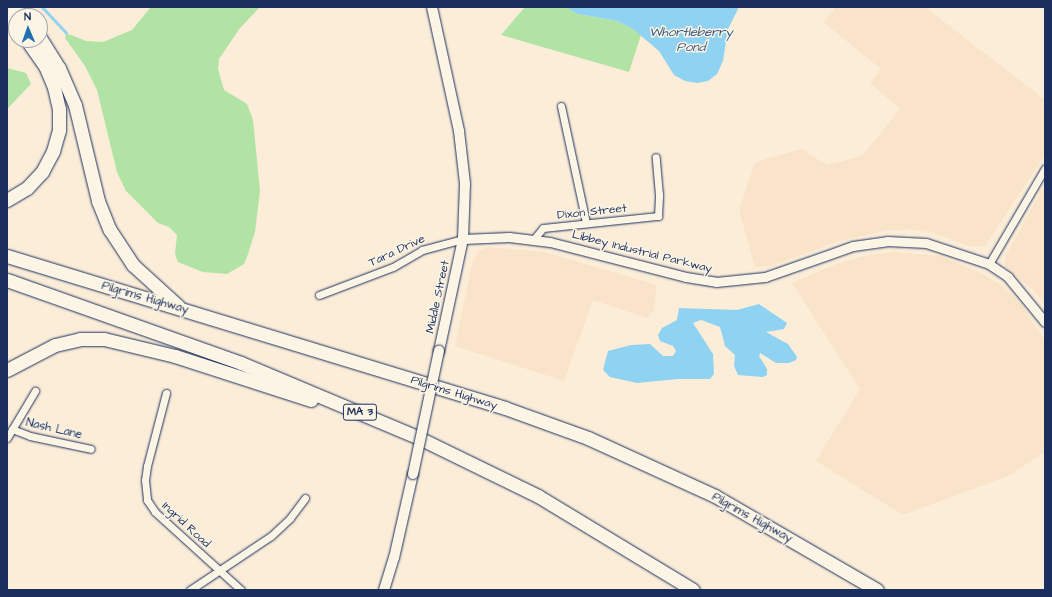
<!DOCTYPE html>
<style>
body{margin:0}
#map{position:relative;width:1052px;height:597px;overflow:hidden;background:#fbedd8;font-family:"Architects Daughter",sans-serif}
div>[style]{position:absolute}
.built>*{inset:0;background:#fae4c9}
.green>*{inset:0;background:#b0e3a4}
.water>*{inset:0;background:#90d2f2}
.stream>*{height:3px;margin:-1.5px;padding:0 1.5px;transform-origin:1.5px;border-radius:1.5px;background:#90d2f2}
.roads{filter:drop-shadow(0 0 1px #1b2f5e) drop-shadow(0 0 1px #1b2f5e)}
.minor>*{height:7px;margin:-3.5px;padding:0 3.5px;transform-origin:3.5px;border-radius:3.5px;background:#fcf5e5}
.tertiary>*{height:9px;margin:-4.5px;padding:0 4.5px;transform-origin:4.5px;border-radius:4.5px;background:#fcf5e5}
.secondary>*{height:10px;margin:-5px;padding:0 5px;transform-origin:5px;border-radius:5px;background:#fcf5e5}
.motorway>*{height:13px;margin:-6.5px;padding:0 6.5px;transform-origin:6.5px;border-radius:6.5px;background:#fcf5e5}
.bridges{filter:drop-shadow(0 0 1px #1b2f5e) drop-shadow(0 0 1px #1b2f5e)}
.secondary-bridge>*{height:10px;margin:-5px;padding:0 5px;transform-origin:5px;border-radius:5px;background:#fcf5e5}
span{translate:-50% -50%;white-space:nowrap;text-align:center;line-height:1.15;-webkit-text-stroke:3px #fcf5e5;paint-order:stroke}
.shield-label span{padding:1px 3px;background:#fcf5e5;border:1px solid;border-radius:3px;-webkit-text-stroke-width:0}
.shield-label{font-size:11px;color:#1b2f5e;font-weight:700}
.street-label{font-size:12px;color:#1b2f5e}
.water-label{font-size:13px;color:#385883;font-style:italic}
.frame{position:absolute;inset:0;border:8px solid #1b2f5e;pointer-events:none}
.north{position:absolute;left:8px;top:8px;width:40px;height:40px;box-sizing:border-box;background:#fcf5e5;border:1px solid #a2a6af;border-radius:50%;rotate:358deg;font-size:11px;font-weight:700;line-height:16px;text-align:center;color:#1b2f5e}
.north::after{content:'';display:block;margin:auto;width:14px;height:18px;background:#1f6fb2;clip-path:polygon(50% 0,100% 100%,50% 72%,0 100%)}
</style>
<div id="map">
<div class="built">
<div style="clip-path:polygon(836px 7px,925px 7px,1045px 100px,1045px 155px,985px 246px,972px 247px,932px 233px,910px 229px,886px 231px,839px 241px,771px 266px,755px 267px,739px 210px,755px 162px,802px 149px,827px 165px,862px 156px,900px 109px,870px 83px,881px 69px,823px 22px)"></div>
<div style="clip-path:polygon(1045px 184px,1045px 304px,1032px 289px,1005px 267px,1006px 255px)"></div>
<div style="clip-path:polygon(487px 247px,545px 252px,657px 285px,654px 310px,647px 318px,593px 300px,564px 381px,455px 346px,473px 260px,478px 252px)"></div>
<div style="clip-path:polygon(893px 252px,941px 256px,983px 274px,1004px 287px,1021px 304px,1045px 341px,1045px 452px,1008px 476px,903px 515px,816px 461px,860px 389px,792px 283px,836px 264px,868px 255px)"></div>
</div>
<div class="green">
<div style="clip-path:polygon(151px 7px,260px 7px,240px 28px,219px 59px,218px 69px,224px 90px,247px 104px,253px 120px,260px 191px,255px 232px,248px 254px,244px 264px,227px 274px,203px 272px,178px 262px,175px 254px,177px 235px,169px 227px,158px 223px,126px 191px,117px 172px,97px 90px,85px 66px,65px 38px,66px 33px,86px 41px,103px 42px,132px 30px)"></div>
<div style="clip-path:polygon(525px 7px,565px 7px,578px 14px,617px 21px,633px 29px,641px 35px,629px 72px,501px 35px)"></div>
<div style="clip-path:polygon(7px 68px,26px 73px,31px 84px,7px 109px)"></div>
</div>
<div class="water">
<div style="clip-path:polygon(565px 7px,739px 7px,728px 29px,723px 61px,717px 74px,708px 81px,697px 83px,685px 81px,674px 75px,659px 51px,633px 29px,617px 21px,578px 14px)"></div>
<div style="clip-path:polygon(759px 304px,787px 323px,784px 329px,766px 332px,788px 344px,797px 357px,796px 360px,789px 363px,776px 363px,760px 353px,759px 356px,767px 369px,767px 375px,763px 377px,738px 375px,734px 366px,735px 355px,725px 346px,720px 327px,701px 320px,693px 323px,713px 354px,714px 374px,710px 379px,678px 379px,637px 383px,610px 377px,603px 370px,608px 351px,631px 345px,650px 344px,663px 356px,673px 356px,676px 351px,673px 346px,660px 341px,658px 335px,662px 328px,677px 320px,679px 308px,737px 310px)"></div>
</div>
<div class="stream">
<div style="left:42px;top:7px;width:35px;rotate:47deg"></div>
</div>
<div class="roads">
<div class="minor">
<div style="left:561px;top:106px;width:120px;rotate:77.9deg"></div>
<div style="left:534px;top:239px;width:14px;rotate:-51deg"></div>
<div style="left:543px;top:228px;width:116px;rotate:-6deg"></div>
<div style="left:658px;top:216px;width:21px;rotate:-87deg"></div>
<div style="left:659px;top:195px;width:38px;rotate:-95deg"></div>
<div style="left:989px;top:264px;width:111px;rotate:-59.7deg"></div>
<div style="left:319px;top:295px;width:79px;rotate:-20.7deg"></div>
<div style="left:393px;top:267px;width:34px;rotate:-30deg"></div>
<div style="left:422px;top:250px;width:42px;rotate:-15deg"></div>
<div style="left:166px;top:393px;width:75px;rotate:104.6deg"></div>
<div style="left:147px;top:466px;width:14px;rotate:98deg"></div>
<div style="left:145px;top:480px;width:20px;rotate:84deg"></div>
<div style="left:147px;top:500px;width:14px;rotate:56deg"></div>
<div style="left:155px;top:512px;width:116px;rotate:42.2deg"></div>
<div style="left:12px;top:429px;width:19px;rotate:21deg"></div>
<div style="left:30px;top:436px;width:62px;rotate:12deg"></div>
<div style="left:7px;top:438px;width:55px;rotate:-59.2deg"></div>
<div style="left:190px;top:590px;width:97px;rotate:-33.7deg"></div>
<div style="left:271px;top:536px;width:26px;rotate:-43deg"></div>
<div style="left:290px;top:518px;width:25px;rotate:-53deg"></div>
</div>
<div class="tertiary">
<div style="left:463px;top:239px;width:46px;rotate:-2.5deg"></div>
<div style="left:509px;top:237px;width:41px;rotate:7deg"></div>
<div style="left:550px;top:242px;width:140px;rotate:14.4deg"></div>
<div style="left:686px;top:277px;width:30px;rotate:9deg"></div>
<div style="left:716px;top:282px;width:49px;rotate:-5.8deg"></div>
<div style="left:765px;top:277px;width:93px;rotate:-19.4deg"></div>
<div style="left:853px;top:246px;width:34px;rotate:-8deg"></div>
<div style="left:887px;top:241px;width:39px;rotate:3deg"></div>
<div style="left:926px;top:243px;width:66px;rotate:18.4deg"></div>
<div style="left:989px;top:264px;width:23px;rotate:34deg"></div>
<div style="left:1008px;top:277px;width:58px;rotate:50.6deg"></div>
</div>
<div class="secondary">
<div style="left:432px;top:7px;width:127px;rotate:77.7deg"></div>
<div style="left:459px;top:131px;width:53px;rotate:83.5deg"></div>
<div style="left:465px;top:184px;width:55px;rotate:92.1deg"></div>
<div style="left:463px;top:239px;width:115px;rotate:102.1deg"></div>
<div style="left:384px;top:590px;width:34px;rotate:-73deg"></div>
<div style="left:394px;top:558px;width:86px;rotate:-77.3deg"></div>
</div>
<div class="motorway">
<div style="left:13px;top:7px;width:13px;rotate:45deg"></div>
<div style="left:7px;top:17px;width:13px;rotate:48deg"></div>
<div style="left:40px;top:38px;width:36px;rotate:58deg"></div>
<div style="left:59px;top:68px;width:40px;rotate:66.6deg"></div>
<div style="left:75px;top:105px;width:99px;rotate:76.5deg"></div>
<div style="left:98px;top:201px;width:31px;rotate:68deg"></div>
<div style="left:110px;top:230px;width:42px;rotate:56.7deg"></div>
<div style="left:133px;top:265px;width:61px;rotate:42.3deg"></div>
<div style="left:7px;top:200px;width:23px;rotate:-31deg"></div>
<div style="left:27px;top:188px;width:22px;rotate:-47deg"></div>
<div style="left:42px;top:172px;width:24px;rotate:-62deg"></div>
<div style="left:53px;top:151px;width:22px;rotate:-74deg"></div>
<div style="left:59px;top:130px;width:21px;rotate:-90deg"></div>
<div style="left:59px;top:109px;width:23px;rotate:-103deg"></div>
<div style="left:54px;top:87px;width:23px;rotate:-113deg"></div>
<div style="left:45px;top:66px;width:32px;rotate:-125deg"></div>
<div style="left:7px;top:256px;width:521px;rotate:16.97deg"></div>
<div style="left:505px;top:408px;width:88px;rotate:19.9deg"></div>
<div style="left:588px;top:438px;width:140px;rotate:24.5deg"></div>
<div style="left:715px;top:496px;width:187px;rotate:30.1deg"></div>
<div style="left:7px;top:280px;width:248px;rotate:19.5deg"></div>
<div style="left:241px;top:363px;width:191px;rotate:22.8deg"></div>
<div style="left:417px;top:437px;width:135px;rotate:26deg"></div>
<div style="left:538px;top:496px;width:181px;rotate:31.2deg"></div>
<div style="left:7px;top:370px;width:54px;rotate:-27.5deg"></div>
<div style="left:55px;top:345px;width:26px;rotate:-13deg"></div>
<div style="left:80px;top:339px;width:24px"></div>
<div style="left:104px;top:339px;width:73px;rotate:13.5deg"></div>
<div style="left:175px;top:356px;width:143px;rotate:17.9deg"></div>
</div>
</div>
<div class="bridges">
<div class="secondary-bridge">
<div style="left:413px;top:474px;width:126px;rotate:-78.1deg"></div>
</div>
</div>
<div class="shield-label">
<span style="left:360px;top:412px">MA 3</span>
</div>
<div class="street-label">
<span style="left:592px;top:212px;rotate:-6deg">Dixon Street</span>
<span style="left:397px;top:251px;rotate:-25deg">Tara Drive</span>
<span style="left:642px;top:252px;rotate:14deg">Libbey Industrial Parkway</span>
<span style="left:438px;top:297px;rotate:-78deg">Middle Street</span>
<span style="left:145px;top:298px;rotate:16deg">Pilgrims Highway</span>
<span style="left:454px;top:393px;rotate:17deg">Pilgrims Highway</span>
<span style="left:54px;top:429px;rotate:13deg">Nash Lane</span>
<span style="left:752px;top:518px;rotate:29deg">Pilgrims Highway</span>
<span style="left:186px;top:525px;rotate:43deg">Ingrid Road</span>
</div>
<div class="water-label">
<span style="left:691px;top:40px">Whortleberry<br>Pond</span>
</div>
<div class="frame"></div>
<div class="north">N</div>
</div>
